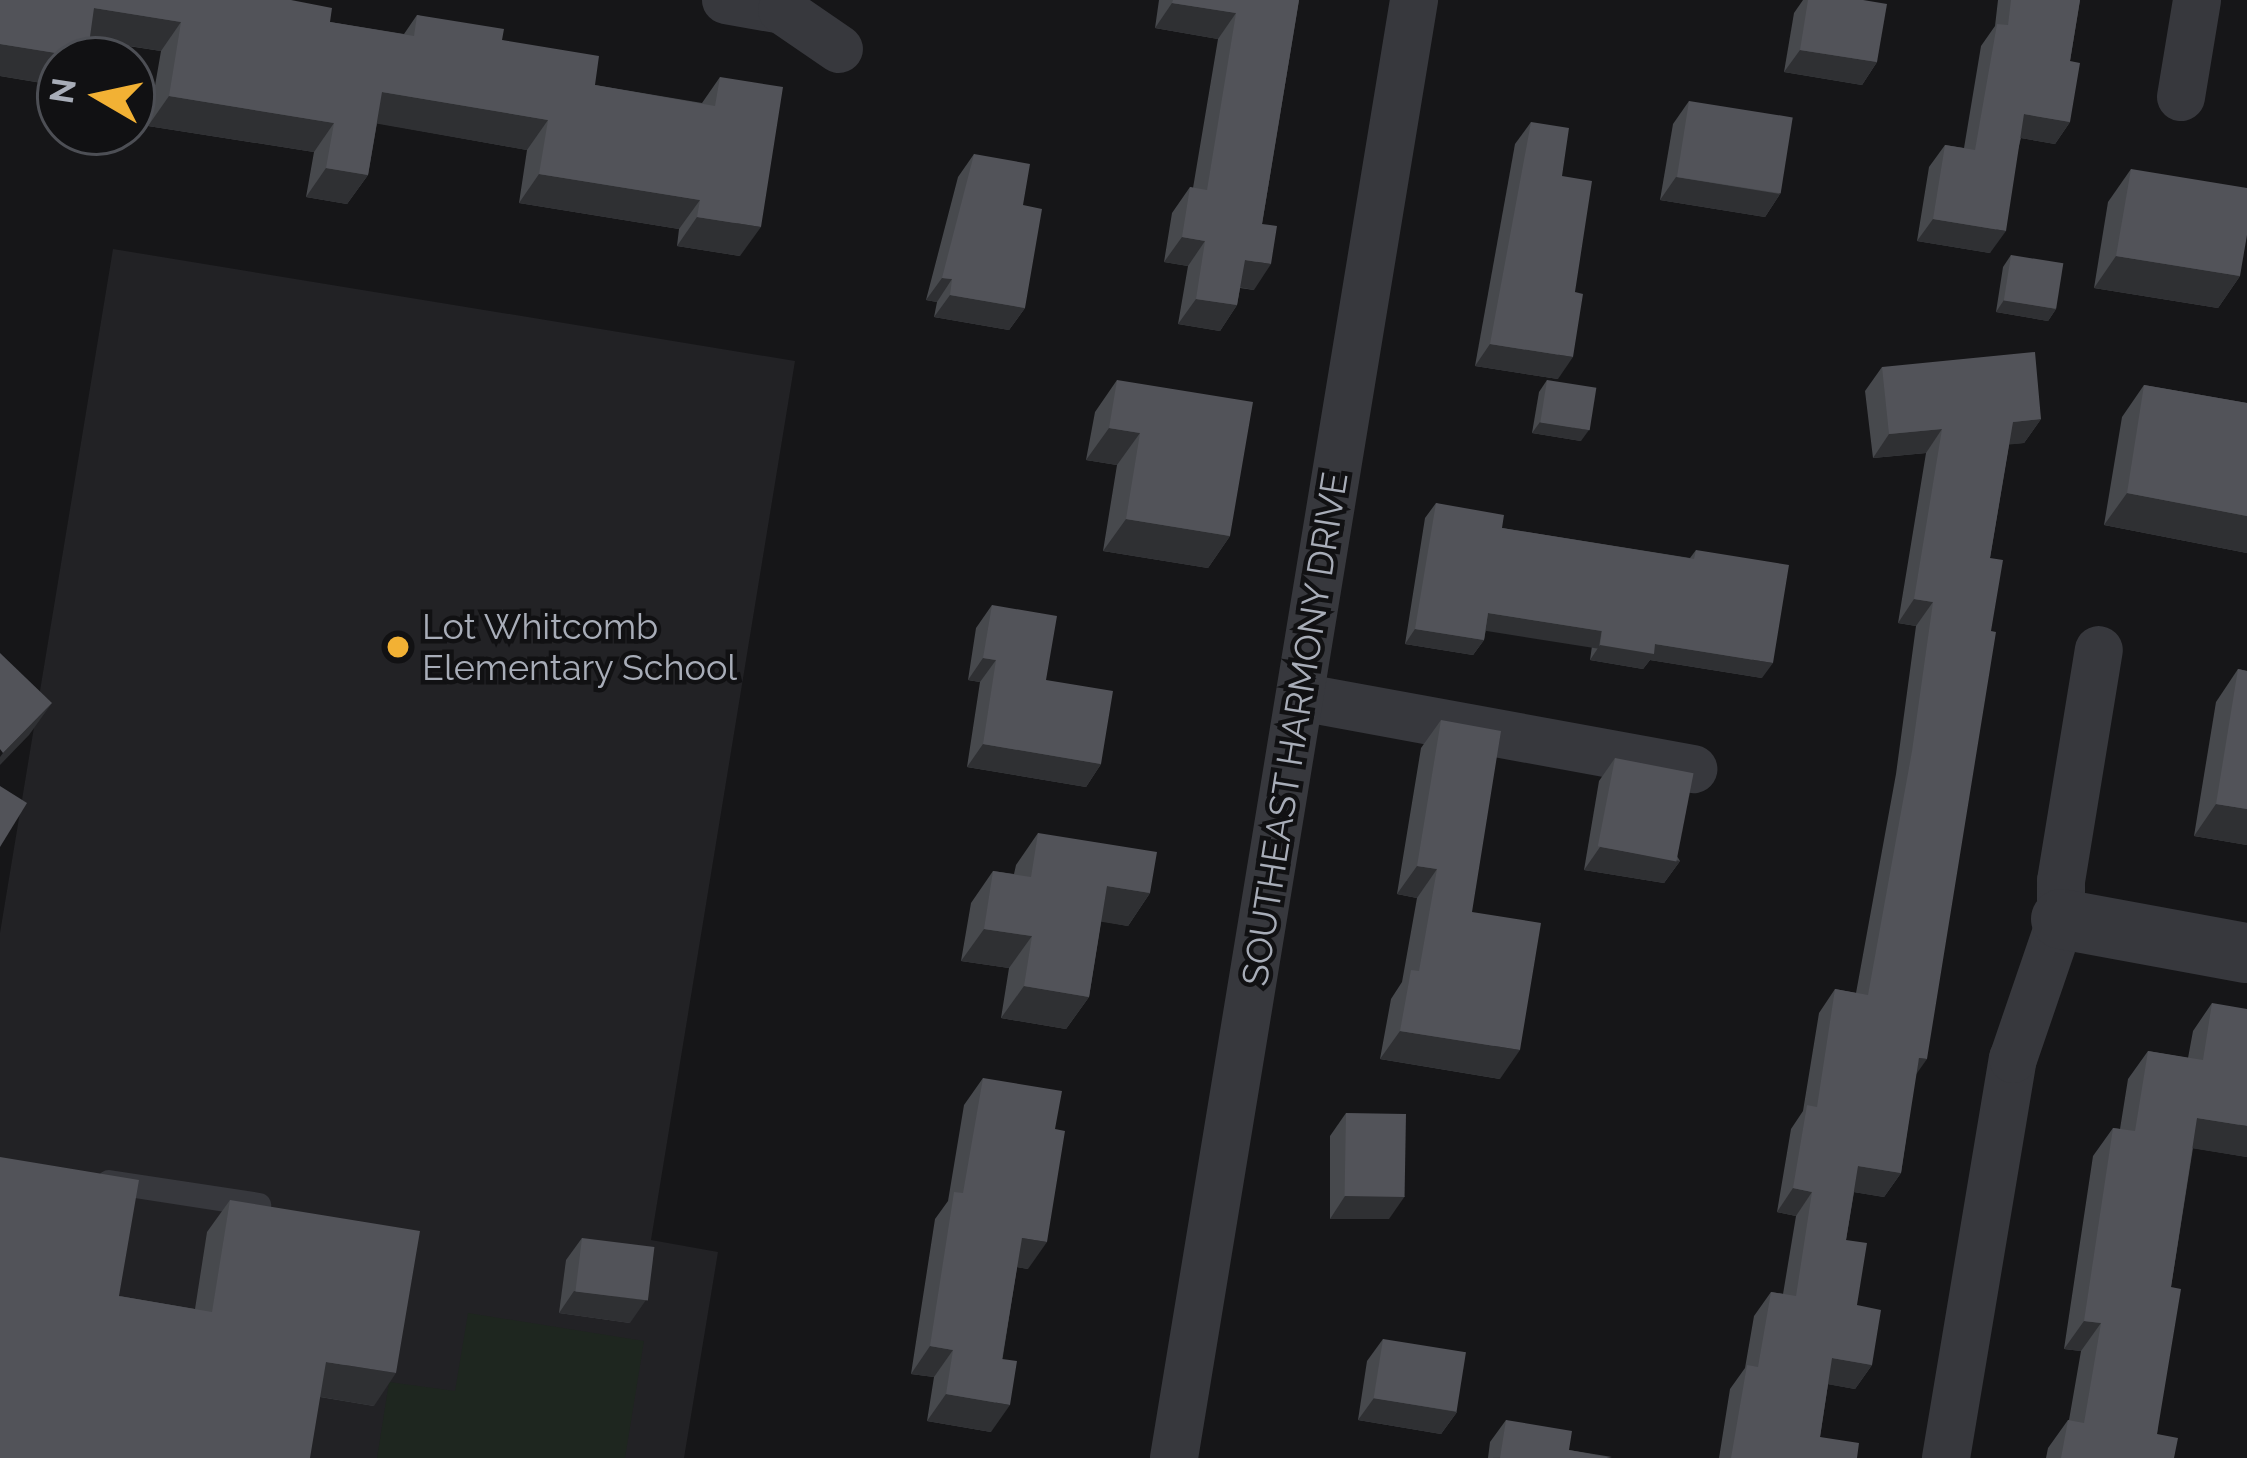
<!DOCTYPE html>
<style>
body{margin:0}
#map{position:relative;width:2247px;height:1458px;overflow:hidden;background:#161618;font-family:Raleway,sans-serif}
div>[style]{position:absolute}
.built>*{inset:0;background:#222225}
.green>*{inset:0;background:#1e261f}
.service>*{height:24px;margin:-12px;padding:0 12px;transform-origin:12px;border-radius:12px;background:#37383d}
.minor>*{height:48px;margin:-24px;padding:0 24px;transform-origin:24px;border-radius:24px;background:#37383d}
.tertiary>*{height:60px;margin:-30px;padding:0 30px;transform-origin:30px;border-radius:30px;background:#37383d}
.wall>*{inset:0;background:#47494d}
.shaded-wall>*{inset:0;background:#2f3033;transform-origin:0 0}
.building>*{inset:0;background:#525359;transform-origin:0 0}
.dots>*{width:33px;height:33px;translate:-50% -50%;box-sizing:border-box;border:6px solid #111113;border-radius:50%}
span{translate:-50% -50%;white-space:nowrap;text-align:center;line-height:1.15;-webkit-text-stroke:9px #111113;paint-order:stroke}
.poi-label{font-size:36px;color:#a8adb8}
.left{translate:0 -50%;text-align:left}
.street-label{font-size:36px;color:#a8adb8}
.north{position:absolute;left:36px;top:36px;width:120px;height:120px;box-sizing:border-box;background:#111113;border:3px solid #4d4f55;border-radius:50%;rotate:279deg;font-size:33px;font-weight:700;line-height:48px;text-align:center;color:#a8adb8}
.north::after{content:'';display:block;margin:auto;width:42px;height:54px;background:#f2b134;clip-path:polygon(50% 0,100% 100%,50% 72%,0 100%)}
</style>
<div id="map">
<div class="built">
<div style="clip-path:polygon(113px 249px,795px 361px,651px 1240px,718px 1252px,684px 1458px,0 1458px,0 933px)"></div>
</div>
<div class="green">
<div style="clip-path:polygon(468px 1313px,644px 1341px,625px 1458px,377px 1458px,389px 1382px,455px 1391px)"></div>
</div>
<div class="service">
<div style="left:109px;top:1182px;width:152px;rotate:8.7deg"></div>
</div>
<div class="minor">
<div style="left:726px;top:0;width:57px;rotate:10.1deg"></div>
<div style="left:782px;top:10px;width:69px;rotate:34.4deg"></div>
<div style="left:2181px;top:97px;width:98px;rotate:-80.6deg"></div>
<div style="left:1300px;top:697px;width:400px;rotate:10.4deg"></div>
<div style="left:1174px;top:1458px;width:1478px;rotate:-80.65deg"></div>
<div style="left:1946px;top:1458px;width:405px;rotate:-80.5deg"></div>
<div style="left:2013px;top:1059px;width:148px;rotate:-71.1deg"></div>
<div style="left:2061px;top:919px;width:38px;rotate:-90deg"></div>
<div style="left:2061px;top:881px;width:234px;rotate:-80.7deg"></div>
</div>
<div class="tertiary">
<div style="left:2061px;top:919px;width:189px;rotate:10.4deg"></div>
</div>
<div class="wall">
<div style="clip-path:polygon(0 0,330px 22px,404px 34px,417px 15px,502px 40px,595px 85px,702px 103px,720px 77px,740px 256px,677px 246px,679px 229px,519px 203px,527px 150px,377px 123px,368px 175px,347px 204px,306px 197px,314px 152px,148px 126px,161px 51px,89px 40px,85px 60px,60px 60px,60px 86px,0 76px)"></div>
<div style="clip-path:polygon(1159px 0,1299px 0,1262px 224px,1254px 290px,1240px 288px,1237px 305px,1220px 331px,1178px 324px,1188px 266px,1164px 262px,1172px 213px,1190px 187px,1193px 188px,1218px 39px,1155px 28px)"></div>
<div style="clip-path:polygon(1803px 0,1863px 0,1877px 62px,1862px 85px,1784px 72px,1794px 13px)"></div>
<div style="clip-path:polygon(1998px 0,2080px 0,2070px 61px,2070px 122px,2055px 144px,2021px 138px,1990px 253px,1917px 241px,1929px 167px,1945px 145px,1964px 148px,1981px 46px,1995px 26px)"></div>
<div style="clip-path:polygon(1689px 101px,1780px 194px,1765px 217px,1660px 200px,1673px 124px)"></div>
<div style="clip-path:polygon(1531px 122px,1562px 176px,1558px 379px,1475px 366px,1515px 144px)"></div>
<div style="clip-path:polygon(974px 154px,1023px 205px,1025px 308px,1009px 330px,934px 317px,937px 302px,926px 300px,958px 177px)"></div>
<div style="clip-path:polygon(2131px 169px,2240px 276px,2218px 308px,2094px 288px,2108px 202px)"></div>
<div style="clip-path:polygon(2011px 255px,2056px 309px,2048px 321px,1996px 312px,2003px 267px)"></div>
<div style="clip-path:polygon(1882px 367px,2041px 419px,2024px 443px,2009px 444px,1990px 558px,1901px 1173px,1884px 1197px,1854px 1192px,1846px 1240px,1857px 1305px,1872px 1365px,1855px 1389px,1828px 1384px,1820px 1437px,1857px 1458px,1719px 1458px,1730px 1389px,1745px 1368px,1754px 1316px,1771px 1292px,1783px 1294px,1796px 1216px,1777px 1212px,1791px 1129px,1803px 1111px,1819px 1013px,1835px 989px,1856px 993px,1896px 774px,1916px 626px,1898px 623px,1926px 453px,1873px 458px,1865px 391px)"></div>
<div style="clip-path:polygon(1117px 380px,1230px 536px,1208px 568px,1103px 551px,1117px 465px,1086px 460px,1095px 412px)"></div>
<div style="clip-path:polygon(1547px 380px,1581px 441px,1532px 433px,1539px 392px)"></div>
<div style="clip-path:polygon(2144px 385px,2247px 403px,2247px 553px,2104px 525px,2122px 417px)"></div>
<div style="clip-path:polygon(1436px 503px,1502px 528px,1690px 558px,1696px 550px,1762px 678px,1650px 660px,1643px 669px,1590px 660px,1592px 646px,1486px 629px,1484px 640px,1473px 655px,1405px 644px,1425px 518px)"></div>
<div style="clip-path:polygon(992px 605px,1046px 680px,1101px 764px,1086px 787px,967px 767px,980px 682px,968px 680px,976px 628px)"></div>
<div style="clip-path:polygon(2238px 669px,2247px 671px,2247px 845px,2194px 836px,2216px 702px)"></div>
<div style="clip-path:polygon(1441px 720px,1472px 912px,1500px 1079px,1380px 1059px,1391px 999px,1402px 982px,1417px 898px,1397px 894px,1421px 748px)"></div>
<div style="clip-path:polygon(1615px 758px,1680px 861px,1664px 883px,1584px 870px,1599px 781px)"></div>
<div style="clip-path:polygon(1038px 833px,1150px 893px,1128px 926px,1101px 921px,1089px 997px,1066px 1029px,1001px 1018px,1009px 968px,961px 961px,971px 903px,993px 871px,1014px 874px,1016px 865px)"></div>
<div style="clip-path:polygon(2212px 1003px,2247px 1157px,2193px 1148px,2171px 1287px,2157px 1434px,2174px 1458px,2046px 1458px,2048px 1448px,2068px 1420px,2069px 1420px,2081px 1351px,2064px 1349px,2093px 1156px,2113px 1128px,2120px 1129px,2128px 1079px,2148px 1051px,2188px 1058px,2193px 1031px)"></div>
<div style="clip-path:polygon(983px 1078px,1028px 1269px,1017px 1267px,991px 1432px,927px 1421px,934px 1377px,911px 1374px,935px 1219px,948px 1201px,964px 1105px)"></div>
<div style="clip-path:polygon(1346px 1113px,1389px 1219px,1330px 1219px,1330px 1136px)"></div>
<div style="clip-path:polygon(230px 1200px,374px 1406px,320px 1397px,119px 1296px,195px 1309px,207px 1232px)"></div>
<div style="clip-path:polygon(582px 1238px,630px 1323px,559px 1313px,566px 1260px)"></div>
<div style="clip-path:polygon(1383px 1339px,1457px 1412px,1441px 1434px,1358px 1420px,1367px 1361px)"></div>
<div style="clip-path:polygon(1506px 1420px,1569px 1450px,1612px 1457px,1488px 1458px,1490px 1442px)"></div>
</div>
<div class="shaded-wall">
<div style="clip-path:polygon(1172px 3px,1236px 13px,1218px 39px,1155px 28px)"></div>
<div style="clip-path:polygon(94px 8px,181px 22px,161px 51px,74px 37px)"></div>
<div style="clip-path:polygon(0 44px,87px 58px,85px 60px,60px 60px,60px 86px,0 76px)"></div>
<div style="clip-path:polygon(1800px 50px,1877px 62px,1862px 85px,1784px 72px)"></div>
<div style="clip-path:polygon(382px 92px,548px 120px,527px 150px,362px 121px)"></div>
<div style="clip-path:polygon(169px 96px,334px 123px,314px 152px,148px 126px)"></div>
<div style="clip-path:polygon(2024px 114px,2070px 122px,2055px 144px,2009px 136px)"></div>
<div style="clip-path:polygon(326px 168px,368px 175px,347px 204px,306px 197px)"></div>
<div style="clip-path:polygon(539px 174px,700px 200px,679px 229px,519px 203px)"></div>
<div style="clip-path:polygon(1676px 177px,1780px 194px,1765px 217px,1660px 200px)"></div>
<div style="clip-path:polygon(697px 217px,761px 227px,740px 256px,677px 246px)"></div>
<div style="clip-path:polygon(1933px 219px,2006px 231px,1990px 253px,1917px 241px)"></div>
<div style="clip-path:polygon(1182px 237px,1205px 241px,1188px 266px,1164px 262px)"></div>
<div style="clip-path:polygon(2116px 256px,2240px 276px,2218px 308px,2094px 288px)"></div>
<div style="clip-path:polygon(1245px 260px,1271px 264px,1254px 290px,1227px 285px)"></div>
<div style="clip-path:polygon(942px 278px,952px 279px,937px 302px,926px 300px)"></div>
<div style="clip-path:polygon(950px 295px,1025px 308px,1009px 330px,934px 317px)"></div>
<div style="clip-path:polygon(1196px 299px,1237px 305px,1220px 331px,1178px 324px)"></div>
<div style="clip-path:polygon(2004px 300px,2056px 309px,2048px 321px,1996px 312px)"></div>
<div style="clip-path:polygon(1490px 344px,1573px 357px,1558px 379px,1475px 366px)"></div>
<div style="clip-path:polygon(2041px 419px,2024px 443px,1996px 446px,2013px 422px)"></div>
<div style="clip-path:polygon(1540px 422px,1589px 430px,1581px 441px,1532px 433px)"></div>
<div style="clip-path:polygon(1109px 428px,1140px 433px,1117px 465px,1086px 460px)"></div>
<div style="clip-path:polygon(1942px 429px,1926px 453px,1873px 458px,1889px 434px)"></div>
<div style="clip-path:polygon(2127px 493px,2247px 516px,2247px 553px,2104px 525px)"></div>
<div style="clip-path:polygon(1126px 519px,1230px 536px,1208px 568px,1103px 551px)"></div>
<div style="clip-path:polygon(1914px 599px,1933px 602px,1916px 626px,1898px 623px)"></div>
<div style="left:1488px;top:613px;width:115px;height:18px;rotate:9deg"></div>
<div style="clip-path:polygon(1415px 629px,1484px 640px,1473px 655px,1405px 644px)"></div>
<div style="clip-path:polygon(1655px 644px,1773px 663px,1762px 678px,1650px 660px,1643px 669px,1590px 660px,1600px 645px)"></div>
<div style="clip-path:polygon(983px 658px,996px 660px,980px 682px,968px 680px)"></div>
<div style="clip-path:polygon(52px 703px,29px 735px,0 765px,0 757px,3px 753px)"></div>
<div style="clip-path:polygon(983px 744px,1101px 764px,1086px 787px,967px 767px)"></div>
<div style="clip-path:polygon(2216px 804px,2247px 809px,2247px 845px,2194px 836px)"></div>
<div style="clip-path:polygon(1600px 847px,1680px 861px,1664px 883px,1584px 870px)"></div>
<div style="clip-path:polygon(1417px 866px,1437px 869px,1417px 898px,1397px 894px)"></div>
<div style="clip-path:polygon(1107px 886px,1150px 893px,1128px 926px,1084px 919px)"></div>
<div style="clip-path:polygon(984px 929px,1032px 936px,1009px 968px,961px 961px)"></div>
<div style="clip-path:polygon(1024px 986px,1089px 997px,1066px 1029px,1001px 1018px)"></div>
<div style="clip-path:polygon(1400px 1031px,1520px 1050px,1500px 1079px,1380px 1059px)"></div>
<div style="clip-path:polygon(1919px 1058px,1927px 1059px,1910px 1083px)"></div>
<div style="clip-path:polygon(2197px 1118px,2247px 1126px,2247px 1157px,2178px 1146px)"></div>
<div style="clip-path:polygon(1858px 1166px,1901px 1173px,1884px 1197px,1841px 1190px)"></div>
<div style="clip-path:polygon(1793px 1188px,1812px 1192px,1796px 1216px,1777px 1212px)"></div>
<div style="clip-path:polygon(1345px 1196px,1405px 1196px,1389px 1219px,1330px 1219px)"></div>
<div style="clip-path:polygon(1022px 1238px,1047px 1242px,1028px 1269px,1003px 1265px)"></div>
<div style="clip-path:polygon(574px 1291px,646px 1300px,630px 1323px,559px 1313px)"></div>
<div style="clip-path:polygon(2084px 1321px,2101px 1323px,2081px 1351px,2064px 1349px)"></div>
<div style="clip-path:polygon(930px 1346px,953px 1350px,934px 1377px,911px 1374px)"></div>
<div style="clip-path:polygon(1832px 1358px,1872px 1365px,1855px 1389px,1815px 1382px)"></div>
<div style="clip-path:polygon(326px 1362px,396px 1373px,374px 1406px,303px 1394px)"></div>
<div style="clip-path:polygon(946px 1394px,1010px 1405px,991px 1432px,927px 1421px)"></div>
<div style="clip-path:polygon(1374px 1398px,1457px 1412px,1441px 1434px,1358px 1420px)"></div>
</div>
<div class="building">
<div style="clip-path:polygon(0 0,291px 0,332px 8px,330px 22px,414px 36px,417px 15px,504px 29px,502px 40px,599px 56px,595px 85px,715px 106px,720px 77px,783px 87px,761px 227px,697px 217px,700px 200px,539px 174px,548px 120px,382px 92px,368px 175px,326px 168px,334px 123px,169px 96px,181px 22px,94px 8px,87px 58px,0 44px)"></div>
<div style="clip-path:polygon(1173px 0,1299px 0,1262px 224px,1277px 226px,1271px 264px,1245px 260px,1237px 305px,1196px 299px,1205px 241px,1182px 237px,1190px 187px,1207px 190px,1236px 13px,1172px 3px)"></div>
<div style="clip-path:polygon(1808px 0,1863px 0,1887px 4px,1877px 62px,1800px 50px)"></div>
<div style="clip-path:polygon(2011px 0,2080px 0,2070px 61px,2080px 63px,2070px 122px,2024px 114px,2006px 231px,1933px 219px,1945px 145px,1975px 150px,1997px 24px,2008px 25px)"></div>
<div style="left:1689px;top:101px;width:105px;height:77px;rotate:9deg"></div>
<div style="clip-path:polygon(1531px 122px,1569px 128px,1562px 176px,1592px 181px,1575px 292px,1583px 294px,1573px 357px,1490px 344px)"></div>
<div style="clip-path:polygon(974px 154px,1030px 164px,1023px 205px,1042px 209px,1025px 308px,950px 295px,952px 279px,942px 278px)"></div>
<div style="clip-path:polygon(2131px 169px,2247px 188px,2247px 235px,2240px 276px,2116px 256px)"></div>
<div style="left:2011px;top:255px;width:53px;height:46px;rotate:9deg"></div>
<div style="clip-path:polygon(2035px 352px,2041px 419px,2013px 422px,1990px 558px,2003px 560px,1991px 631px,1996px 632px,1927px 1059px,1919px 1058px,1901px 1173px,1858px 1166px,1846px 1240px,1867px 1243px,1857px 1305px,1881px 1310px,1872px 1365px,1832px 1358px,1820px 1437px,1859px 1443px,1857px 1458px,1731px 1458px,1747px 1365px,1758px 1367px,1771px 1292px,1796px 1296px,1812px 1192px,1793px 1188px,1807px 1105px,1817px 1107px,1835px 989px,1868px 995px,1912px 751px,1933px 602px,1914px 599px,1942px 429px,1889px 434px,1882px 367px)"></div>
<div style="clip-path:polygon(1117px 380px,1253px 402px,1230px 536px,1126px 519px,1140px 433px,1109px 428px)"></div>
<div style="left:1547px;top:380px;width:50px;height:43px;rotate:9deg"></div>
<div style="clip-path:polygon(2144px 385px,2247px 403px,2247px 516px,2127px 493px)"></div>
<div style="clip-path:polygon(1436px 503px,1504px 515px,1502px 528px,1694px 559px,1696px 550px,1789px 565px,1773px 663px,1655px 644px,1654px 654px,1600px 645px,1602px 631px,1488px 613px,1484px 640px,1415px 629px)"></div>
<div style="clip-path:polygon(992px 605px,1057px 616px,1046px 680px,1113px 691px,1101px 764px,983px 744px,996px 660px,983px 658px)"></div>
<div style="clip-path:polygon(0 653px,52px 703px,3px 753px,0 749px)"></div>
<div style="clip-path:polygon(2238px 669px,2247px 671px,2247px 809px,2216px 804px)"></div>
<div style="clip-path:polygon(1441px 720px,1501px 731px,1472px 912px,1541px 923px,1520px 1050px,1400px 1031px,1411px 970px,1419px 971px,1437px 869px,1417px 866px)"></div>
<div style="left:1615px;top:758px;width:80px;height:90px;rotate:11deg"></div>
<div style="clip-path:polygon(0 786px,27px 803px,0 847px)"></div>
<div style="clip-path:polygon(1038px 833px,1157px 852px,1150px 893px,1107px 886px,1089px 997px,1024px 986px,1032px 936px,984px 929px,993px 871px,1031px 877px)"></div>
<div style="clip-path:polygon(2212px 1003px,2247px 1009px,2247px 1126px,2197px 1118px,2171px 1287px,2181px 1289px,2157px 1434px,2178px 1438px,2174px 1458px,2061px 1458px,2068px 1420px,2084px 1423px,2101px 1323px,2084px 1321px,2113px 1128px,2135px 1131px,2148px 1051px,2203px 1060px)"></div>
<div style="clip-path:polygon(983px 1078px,1062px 1091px,1055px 1129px,1065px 1131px,1047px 1242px,1022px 1238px,1002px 1359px,1017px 1361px,1010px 1405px,946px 1394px,953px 1350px,930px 1346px,954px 1192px,963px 1193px)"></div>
<div style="left:1346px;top:1113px;width:60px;height:83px;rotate:1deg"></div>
<div style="clip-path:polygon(0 1157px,139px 1180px,119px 1296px,212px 1312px,230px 1200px,420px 1231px,396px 1373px,326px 1362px,310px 1458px,0 1458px)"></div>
<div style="left:582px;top:1238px;width:73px;height:54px;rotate:7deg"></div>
<div style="left:1383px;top:1339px;width:84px;height:60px;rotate:9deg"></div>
<div style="clip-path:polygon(1506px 1420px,1572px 1431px,1569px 1450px,1612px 1458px,1500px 1458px)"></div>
</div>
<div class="dots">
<div style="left:398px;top:647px;background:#f2b134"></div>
</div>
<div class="poi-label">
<span class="left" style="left:422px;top:647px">Lot Whitcomb<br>Elementary School</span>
</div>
<div class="street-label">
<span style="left:1295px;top:729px;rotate:-81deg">SOUTHEAST HARMONY DRIVE</span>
</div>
<div class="north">N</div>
</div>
